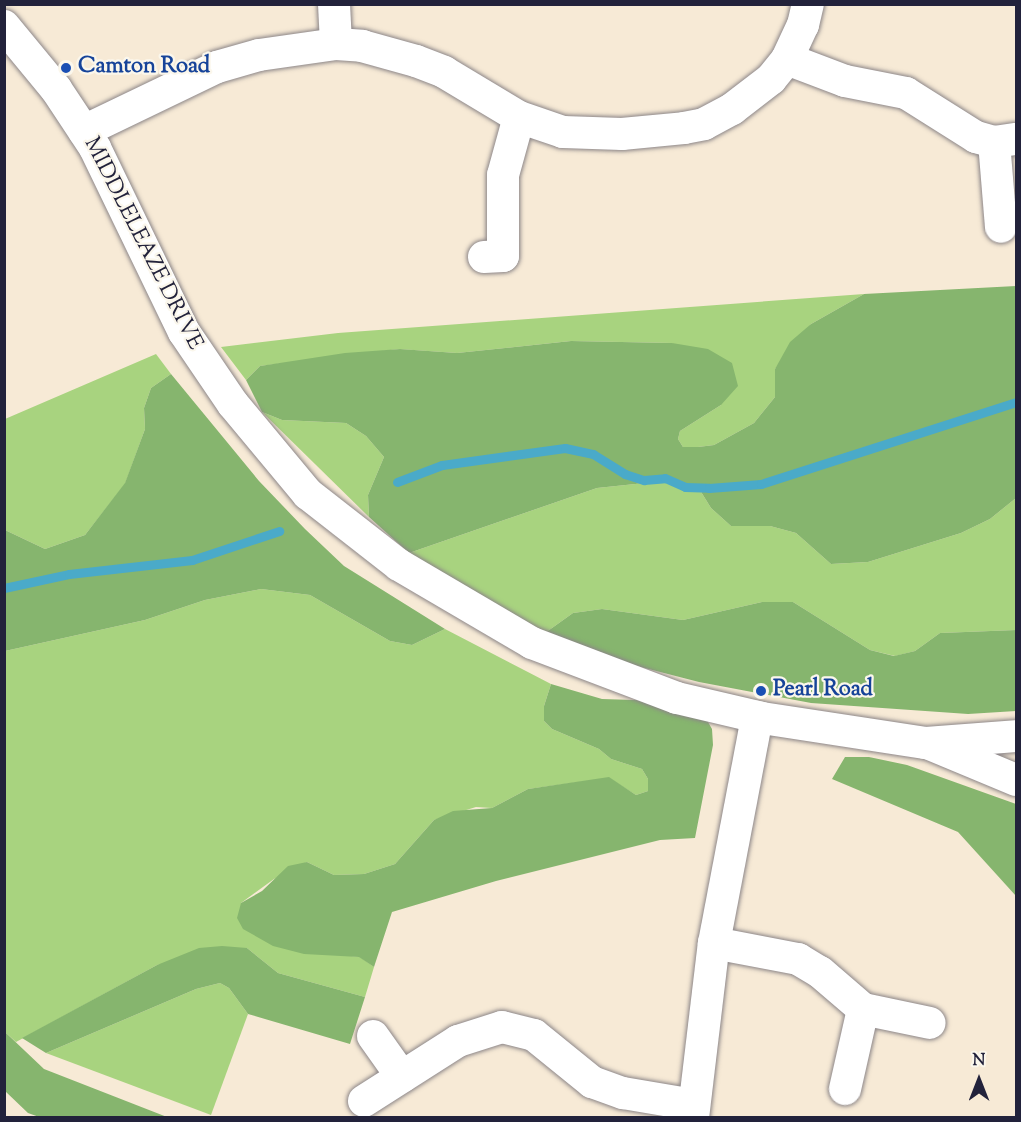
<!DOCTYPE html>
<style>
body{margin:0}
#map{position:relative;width:1021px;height:1122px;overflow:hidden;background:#f7ead6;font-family:"Sorts Mill Goudy",serif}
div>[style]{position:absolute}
.green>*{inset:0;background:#a8d37f}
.forest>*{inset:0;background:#86b56e}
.stream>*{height:9px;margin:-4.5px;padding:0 4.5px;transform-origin:4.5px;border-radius:4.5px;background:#4aaac9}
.roads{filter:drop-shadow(0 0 2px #8c8688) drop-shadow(0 0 2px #8c8688)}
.street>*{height:32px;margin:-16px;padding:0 16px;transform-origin:16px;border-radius:16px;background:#fff}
.dots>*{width:16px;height:16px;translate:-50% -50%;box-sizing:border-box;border:3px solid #fbf7ec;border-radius:50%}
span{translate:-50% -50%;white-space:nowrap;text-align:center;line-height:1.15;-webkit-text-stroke:4.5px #fbf7ec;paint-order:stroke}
.transit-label{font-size:22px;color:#164399;font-weight:700}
.left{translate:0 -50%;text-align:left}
.street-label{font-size:22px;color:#22223b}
.frame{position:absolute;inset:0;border:6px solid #22223b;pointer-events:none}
.north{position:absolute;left:949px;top:1050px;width:60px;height:60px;-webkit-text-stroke:4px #fbf7ec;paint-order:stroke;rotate:0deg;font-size:16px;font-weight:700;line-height:24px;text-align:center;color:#22223b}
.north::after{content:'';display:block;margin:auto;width:21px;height:27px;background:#22223b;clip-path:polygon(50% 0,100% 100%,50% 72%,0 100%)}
</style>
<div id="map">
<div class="green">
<div style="clip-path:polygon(864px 294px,811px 324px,775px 369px,775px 397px,754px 423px,714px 445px,698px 447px,683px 447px,678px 439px,680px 431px,721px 405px,672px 343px,571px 341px,457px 353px,399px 349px,260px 366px,246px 380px,221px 347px,338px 333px)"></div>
<div style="clip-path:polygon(156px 354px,171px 374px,151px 388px,144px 408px,145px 429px,125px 484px,85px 535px,45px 549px,5px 530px,5px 419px)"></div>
<div style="clip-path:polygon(262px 412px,282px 420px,346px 423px,366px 436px,384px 457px,368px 495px,369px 517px)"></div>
<div style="clip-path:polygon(664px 481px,698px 487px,711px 508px,731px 526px,770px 526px,796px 533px,831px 564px,868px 562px,961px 533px,990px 519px,1016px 498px,1016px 630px,940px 633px,915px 651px,895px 656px,870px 650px,793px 602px,762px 602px,683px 620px,602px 609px,573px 613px,545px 633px,409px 553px,597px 488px)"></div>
<div style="clip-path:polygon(261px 589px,310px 595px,390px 641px,412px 645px,445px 629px,524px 670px,551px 684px,544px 706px,544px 721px,552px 729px,599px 749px,611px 759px,642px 769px,648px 779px,648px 791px,636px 795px,609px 778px,528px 789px,492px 808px,476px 807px,434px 820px,395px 864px,364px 874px,334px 875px,307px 862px,274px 879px,241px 903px,333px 954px,360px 957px,374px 967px,365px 997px,278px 973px,247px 948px,157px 965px,16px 1042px,5px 1032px,5px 651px,145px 620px,205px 600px)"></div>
<div style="clip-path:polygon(220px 983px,229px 988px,248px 1014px,211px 1115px,46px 1053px,196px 989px)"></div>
</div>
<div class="forest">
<div style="clip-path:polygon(1016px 286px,1016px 498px,990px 519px,961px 533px,868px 562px,831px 564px,796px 533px,770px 526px,731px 526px,711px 508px,698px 487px,664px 481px,597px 488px,409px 553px,369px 517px,368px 495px,384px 457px,366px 436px,346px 423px,282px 420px,262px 412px,246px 380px,260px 366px,345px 353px,400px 349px,457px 353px,571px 341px,672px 343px,708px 349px,732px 363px,738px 386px,721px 405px,680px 431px,678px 439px,683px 447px,698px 447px,714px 445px,754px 423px,775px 397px,775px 369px,790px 342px,811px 324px,864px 294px)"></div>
<div style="clip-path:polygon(171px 374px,259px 481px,305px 529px,344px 566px,445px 629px,412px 645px,390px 641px,310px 595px,261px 589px,205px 600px,145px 620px,5px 651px,5px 530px,45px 549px,85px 535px,125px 483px,145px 429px,144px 408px,151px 388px)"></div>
<div style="clip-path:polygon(762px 602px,793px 602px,870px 650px,894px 656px,915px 651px,940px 633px,1016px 630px,1016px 711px,968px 714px,811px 703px,699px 682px,633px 665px,545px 633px,573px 613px,602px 609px,683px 620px)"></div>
<div style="clip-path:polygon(551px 684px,602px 699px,666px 701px,704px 715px,712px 729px,713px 745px,695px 838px,660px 840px,496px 881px,392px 912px,374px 967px,359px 957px,304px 954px,273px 946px,243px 929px,237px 918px,241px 903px,262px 891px,288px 866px,307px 862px,334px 875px,364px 874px,395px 864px,434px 820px,453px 811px,492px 808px,528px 789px,609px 777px,636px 795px,648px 791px,648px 779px,642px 769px,611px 759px,599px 749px,552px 729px,544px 721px,544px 706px)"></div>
<div style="clip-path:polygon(845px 757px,869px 757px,907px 765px,1016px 804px,1016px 896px,958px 832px,832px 779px)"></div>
<div style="clip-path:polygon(222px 946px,247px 948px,278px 973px,365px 997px,350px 1044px,248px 1014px,229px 988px,220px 983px,196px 989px,46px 1053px,22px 1038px,157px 965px,199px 948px)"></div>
<div style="clip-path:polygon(5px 1032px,44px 1069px,167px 1117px,42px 1118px,28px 1113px,5px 1091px)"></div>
</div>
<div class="stream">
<div style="left:397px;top:482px;width:48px;rotate:-20.7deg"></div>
<div style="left:442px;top:465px;width:124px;rotate:-7.9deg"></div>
<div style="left:565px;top:448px;width:29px;rotate:12deg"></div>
<div style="left:593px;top:454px;width:38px;rotate:32deg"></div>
<div style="left:625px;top:474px;width:20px;rotate:18deg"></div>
<div style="left:644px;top:480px;width:21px;rotate:-5deg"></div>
<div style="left:665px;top:478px;width:22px;rotate:24deg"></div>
<div style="left:685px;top:487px;width:24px;rotate:2deg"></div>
<div style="left:709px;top:488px;width:52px;rotate:-4.4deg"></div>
<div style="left:761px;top:484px;width:268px;rotate:-17.8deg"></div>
<div style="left:4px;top:588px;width:66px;rotate:-12.2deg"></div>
<div style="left:69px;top:574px;width:124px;rotate:-6.5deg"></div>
<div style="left:192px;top:560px;width:92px;rotate:-18.4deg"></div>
</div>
<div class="roads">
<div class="street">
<div style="left:334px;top:4px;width:40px;rotate:87.1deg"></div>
<div style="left:4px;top:26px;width:82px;rotate:50.5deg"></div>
<div style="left:56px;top:89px;width:71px;rotate:56.5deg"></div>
<div style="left:95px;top:148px;width:204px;rotate:64.2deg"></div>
<div style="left:184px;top:332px;width:87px;rotate:55.8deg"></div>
<div style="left:233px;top:404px;width:117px;rotate:50.2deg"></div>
<div style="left:308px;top:494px;width:115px;rotate:38deg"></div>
<div style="left:399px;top:565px;width:154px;rotate:30.4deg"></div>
<div style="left:532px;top:643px;width:155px;rotate:20.8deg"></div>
<div style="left:677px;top:698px;width:87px;rotate:13.2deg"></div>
<div style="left:762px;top:718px;width:166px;rotate:8.7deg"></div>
<div style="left:926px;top:743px;width:90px;rotate:-4.4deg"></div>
<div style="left:787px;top:59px;width:62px;rotate:20.8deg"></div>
<div style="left:845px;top:81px;width:62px;rotate:11.1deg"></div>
<div style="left:906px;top:93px;width:83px;rotate:32.2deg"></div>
<div style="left:976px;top:137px;width:19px;rotate:16deg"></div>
<div style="left:994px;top:142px;width:22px;rotate:-8deg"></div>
<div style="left:84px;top:131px;width:148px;rotate:-25.7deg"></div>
<div style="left:217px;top:67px;width:44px;rotate:-15.9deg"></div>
<div style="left:259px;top:55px;width:78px;rotate:-8.1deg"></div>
<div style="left:336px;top:44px;width:26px;rotate:4deg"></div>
<div style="left:362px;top:46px;width:56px;rotate:15.5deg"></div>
<div style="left:416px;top:61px;width:30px;rotate:21deg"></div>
<div style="left:444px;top:72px;width:87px;rotate:31deg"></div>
<div style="left:519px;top:117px;width:46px;rotate:18.8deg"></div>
<div style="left:563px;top:132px;width:59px;rotate:1.9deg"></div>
<div style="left:622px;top:134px;width:62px;rotate:-5.5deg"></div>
<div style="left:684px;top:128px;width:20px;rotate:-11deg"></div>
<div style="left:704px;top:124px;width:32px;rotate:-28deg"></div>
<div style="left:732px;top:109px;width:49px;rotate:-37.6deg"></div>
<div style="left:771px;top:79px;width:26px;rotate:-51deg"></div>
<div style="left:787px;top:59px;width:38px;rotate:-65deg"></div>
<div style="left:803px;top:25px;width:22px;rotate:-77deg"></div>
<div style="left:994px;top:142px;width:85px;rotate:85.3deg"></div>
<div style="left:484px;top:257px;width:19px;rotate:-3deg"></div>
<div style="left:503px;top:256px;width:81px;rotate:-90deg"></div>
<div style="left:503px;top:175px;width:60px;rotate:-74.6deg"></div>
<div style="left:932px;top:745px;width:91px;rotate:22.6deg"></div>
<div style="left:714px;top:943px;width:86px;rotate:10.8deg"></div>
<div style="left:798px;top:959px;width:26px;rotate:31deg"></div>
<div style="left:820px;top:972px;width:57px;rotate:40.7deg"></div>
<div style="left:863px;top:1009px;width:68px;rotate:11.8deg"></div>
<div style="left:373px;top:1036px;width:50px;rotate:54.7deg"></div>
<div style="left:845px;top:1089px;width:82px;rotate:-77.3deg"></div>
<div style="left:364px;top:1101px;width:112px;rotate:-32.6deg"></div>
<div style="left:458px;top:1041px;width:46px;rotate:-17.7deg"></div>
<div style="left:502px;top:1027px;width:33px;rotate:14deg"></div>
<div style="left:534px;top:1035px;width:75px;rotate:39deg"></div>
<div style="left:592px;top:1082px;width:33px;rotate:20deg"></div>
<div style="left:623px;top:1093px;width:72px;rotate:9.6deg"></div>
<div style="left:693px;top:1118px;width:176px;rotate:-83.2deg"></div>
<div style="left:714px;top:943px;width:230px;rotate:-79.2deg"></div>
</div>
</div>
<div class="dots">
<div style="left:66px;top:68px;background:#1a4fb4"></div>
<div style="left:761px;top:691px;background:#1a4fb4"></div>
</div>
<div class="transit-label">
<span class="left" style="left:78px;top:68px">Camton Road</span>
<span class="left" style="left:773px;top:691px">Pearl Road</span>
</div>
<div class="street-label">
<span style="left:142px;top:244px;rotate:63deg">MIDDLELEAZE DRIVE</span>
</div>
<div class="frame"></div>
<div class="north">N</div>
</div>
